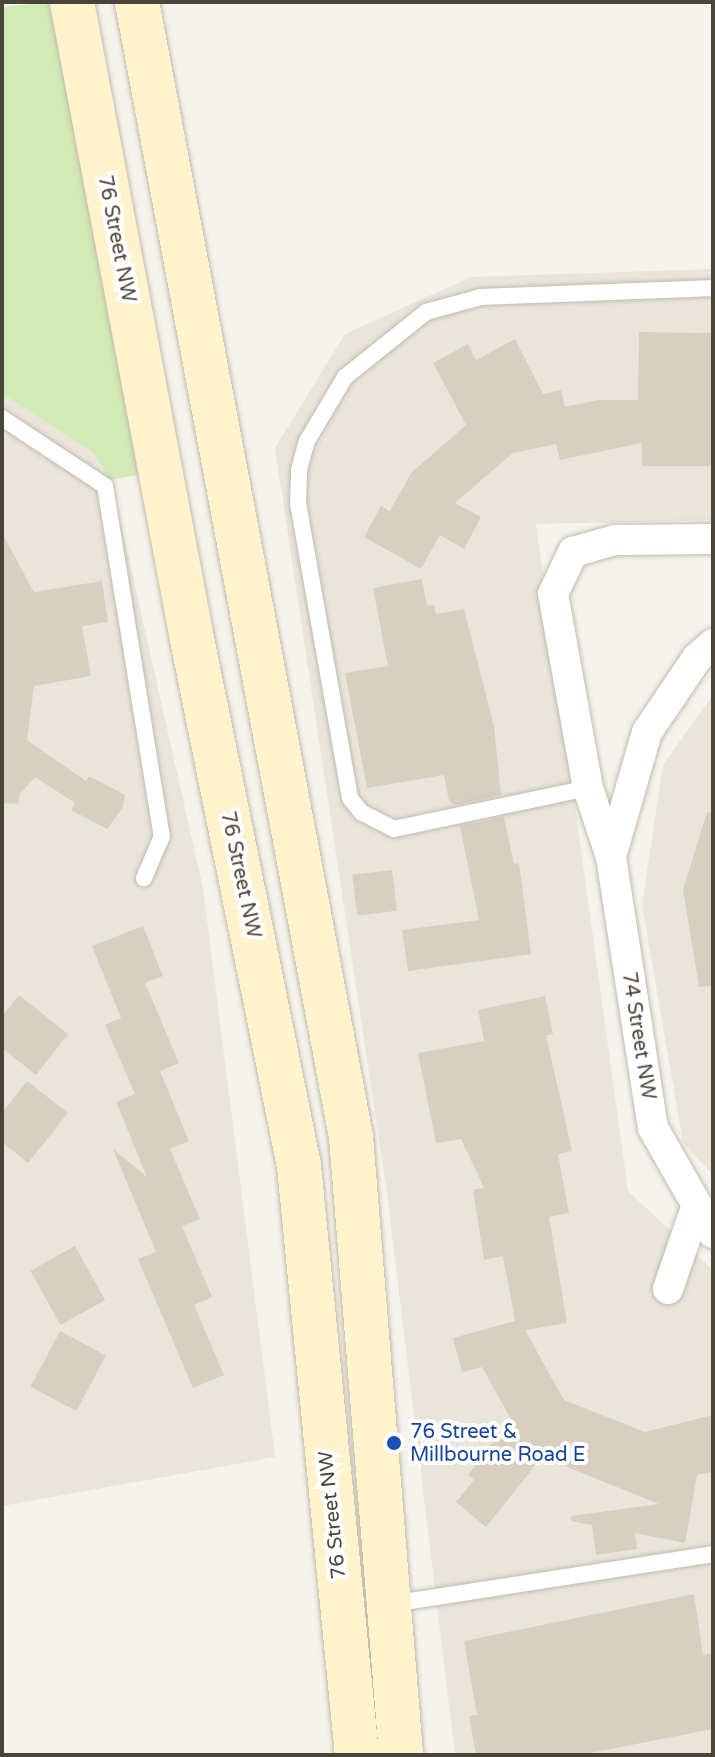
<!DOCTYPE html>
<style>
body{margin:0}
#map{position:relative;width:715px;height:1757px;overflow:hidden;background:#f6f3ec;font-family:"Varela Round",sans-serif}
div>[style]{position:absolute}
.residential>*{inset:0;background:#eae5da}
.green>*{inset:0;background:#d2eab5}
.building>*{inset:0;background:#d8cfc1;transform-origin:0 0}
.roads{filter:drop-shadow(0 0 2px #c2bbae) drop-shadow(0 0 2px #c2bbae)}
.lane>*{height:16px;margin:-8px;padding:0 8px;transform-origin:8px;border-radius:8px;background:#fff}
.street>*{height:30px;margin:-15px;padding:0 15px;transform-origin:15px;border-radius:15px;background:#fff}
.secondary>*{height:44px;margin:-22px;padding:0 22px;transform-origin:22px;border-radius:22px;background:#fff3cd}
.dots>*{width:22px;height:22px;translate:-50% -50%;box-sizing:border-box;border:4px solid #fff;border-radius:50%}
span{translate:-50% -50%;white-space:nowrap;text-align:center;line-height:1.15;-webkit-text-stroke:8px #fff;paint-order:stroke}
.street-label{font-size:20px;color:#4b4439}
.transit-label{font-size:20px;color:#164399}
.left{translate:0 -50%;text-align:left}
.frame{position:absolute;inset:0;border:4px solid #4b4439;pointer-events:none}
</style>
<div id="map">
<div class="residential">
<div style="clip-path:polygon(713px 269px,713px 520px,536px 524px,628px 1191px,713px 1270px,713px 1755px,455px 1755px,387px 1193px,275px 448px,345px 334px,471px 277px)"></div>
<div style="clip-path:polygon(2px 394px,93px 452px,111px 480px,203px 888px,275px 1457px,2px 1506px)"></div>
<div style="clip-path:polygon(713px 695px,713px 1175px,683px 1143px,642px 905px,663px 765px)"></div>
</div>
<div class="green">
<div style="clip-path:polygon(49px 2px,142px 474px,111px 480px,93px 452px,2px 394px,2px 7px)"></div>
</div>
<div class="building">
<div style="clip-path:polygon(639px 332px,713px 333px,713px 466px,642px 466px,642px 443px,560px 460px,556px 444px,513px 453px,455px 503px,481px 517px,464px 549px,440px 535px,421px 569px,364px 537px,381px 506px,390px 511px,411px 473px,466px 425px,433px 363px,468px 344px,476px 360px,515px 339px,543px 394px,561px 390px,565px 407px,598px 400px,638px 400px)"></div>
<div style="clip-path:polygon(2px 533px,34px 592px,102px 581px,108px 622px,82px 626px,91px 676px,34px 686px,27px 740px,86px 781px,89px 776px,125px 795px,123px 807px,107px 829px,71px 810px,75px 803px,35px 777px,20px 794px,18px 804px,2px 803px)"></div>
<div style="clip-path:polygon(422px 579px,427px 606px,434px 605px,436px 614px,464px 609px,494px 726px,501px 795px,456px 805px,449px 801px,444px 775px,367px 788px,345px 673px,388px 666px,373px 588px)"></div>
<div style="clip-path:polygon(707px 812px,713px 813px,713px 986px,699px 987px,683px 890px)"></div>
<div style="clip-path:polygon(504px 817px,514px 864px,519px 863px,531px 954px,408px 971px,402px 930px,479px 920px,460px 826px)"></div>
<div style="left:392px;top:870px;width:41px;height:40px;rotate:83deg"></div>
<div style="clip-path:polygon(143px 926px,163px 976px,145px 983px,179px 1063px,160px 1071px,189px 1141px,170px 1149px,200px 1219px,182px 1226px,212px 1297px,194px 1305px,224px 1375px,193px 1388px,138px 1259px,156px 1252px,113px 1149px,147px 1177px,116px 1102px,135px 1094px,105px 1025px,121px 1018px,92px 946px)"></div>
<div style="clip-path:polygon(19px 995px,68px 1034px,36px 1075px,2px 1048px,2px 1016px)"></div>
<div style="clip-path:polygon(545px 996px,553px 1034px,546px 1035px,572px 1151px,558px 1154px,569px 1213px,549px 1217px,567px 1323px,525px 1330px,564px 1400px,645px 1432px,713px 1415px,713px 1472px,697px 1475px,685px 1543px,635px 1533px,637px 1549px,596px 1555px,592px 1525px,571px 1521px,571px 1516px,659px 1504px,542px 1457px,486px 1527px,456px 1502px,474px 1480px,468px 1475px,511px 1419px,482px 1367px,462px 1372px,453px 1338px,515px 1321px,503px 1256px,484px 1260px,473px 1190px,484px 1188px,461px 1139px,436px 1143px,418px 1053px,484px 1041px,478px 1010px)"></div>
<div style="clip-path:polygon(27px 1081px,68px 1113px,28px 1163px,2px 1142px,2px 1113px)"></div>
<div style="left:75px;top:1246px;width:62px;height:51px;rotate:61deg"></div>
<div style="left:60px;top:1331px;width:52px;height:63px;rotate:28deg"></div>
<div style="clip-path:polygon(694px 1594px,703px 1655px,713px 1653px,713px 1729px,580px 1755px,476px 1755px,469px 1716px,477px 1715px,464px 1641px)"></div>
</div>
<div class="roads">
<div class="lane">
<div style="left:2px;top:418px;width:123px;rotate:33.4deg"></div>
<div style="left:105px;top:486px;width:355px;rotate:80.8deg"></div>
<div style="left:162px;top:836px;width:46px;rotate:113.2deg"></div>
<div style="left:588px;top:788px;width:198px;rotate:168.1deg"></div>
<div style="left:394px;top:829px;width:36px;rotate:-153deg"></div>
<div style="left:362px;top:813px;width:19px;rotate:-129deg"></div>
<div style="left:350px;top:798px;width:300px;rotate:-100deg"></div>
<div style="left:298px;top:503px;width:33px;rotate:-88deg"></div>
<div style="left:299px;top:470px;width:30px;rotate:-75deg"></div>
<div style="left:307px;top:441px;width:74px;rotate:-59.3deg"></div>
<div style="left:345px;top:377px;width:104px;rotate:-38.7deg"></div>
<div style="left:426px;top:312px;width:57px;rotate:-15.3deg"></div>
<div style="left:481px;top:297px;width:232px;rotate:-2.2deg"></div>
<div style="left:391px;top:1604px;width:326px;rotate:-8.8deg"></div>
</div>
<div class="street">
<div style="left:713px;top:644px;width:21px;rotate:139deg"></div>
<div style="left:697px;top:658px;width:89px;rotate:124deg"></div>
<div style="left:647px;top:732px;width:130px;rotate:106.1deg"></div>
<div style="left:611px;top:857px;width:274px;rotate:81.2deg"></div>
<div style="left:653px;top:1128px;width:121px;rotate:60.3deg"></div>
<div style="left:611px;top:857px;width:73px;rotate:-108.4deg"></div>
<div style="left:588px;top:788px;width:197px;rotate:-100.2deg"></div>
<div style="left:553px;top:594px;width:47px;rotate:-64.5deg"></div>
<div style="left:573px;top:552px;width:44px;rotate:-15.9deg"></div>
<div style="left:615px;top:540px;width:98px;rotate:-0.6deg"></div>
<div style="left:668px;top:1289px;width:89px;rotate:-71deg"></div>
</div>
<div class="secondary">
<div style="left:72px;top:2px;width:648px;rotate:79.33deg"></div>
<div style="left:192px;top:639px;width:538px;rotate:78.52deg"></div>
<div style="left:299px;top:1166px;width:592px;rotate:84.38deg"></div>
<div style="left:137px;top:2px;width:1155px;rotate:79.32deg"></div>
<div style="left:351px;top:1137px;width:620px;rotate:85.37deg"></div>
</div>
</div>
<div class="dots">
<div style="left:394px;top:1443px;background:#1a4fb4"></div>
</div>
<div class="street-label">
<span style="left:116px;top:239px;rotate:79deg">76 Street NW</span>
<span style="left:240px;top:875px;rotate:78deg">76 Street NW</span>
<span style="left:638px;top:1036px;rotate:81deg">74 Street NW</span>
<span style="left:333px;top:1515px;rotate:-96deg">76 Street NW</span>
</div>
<div class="transit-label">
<span class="left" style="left:410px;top:1444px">76 Street &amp;<br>Millbourne Road E</span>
</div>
<div class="frame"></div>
</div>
